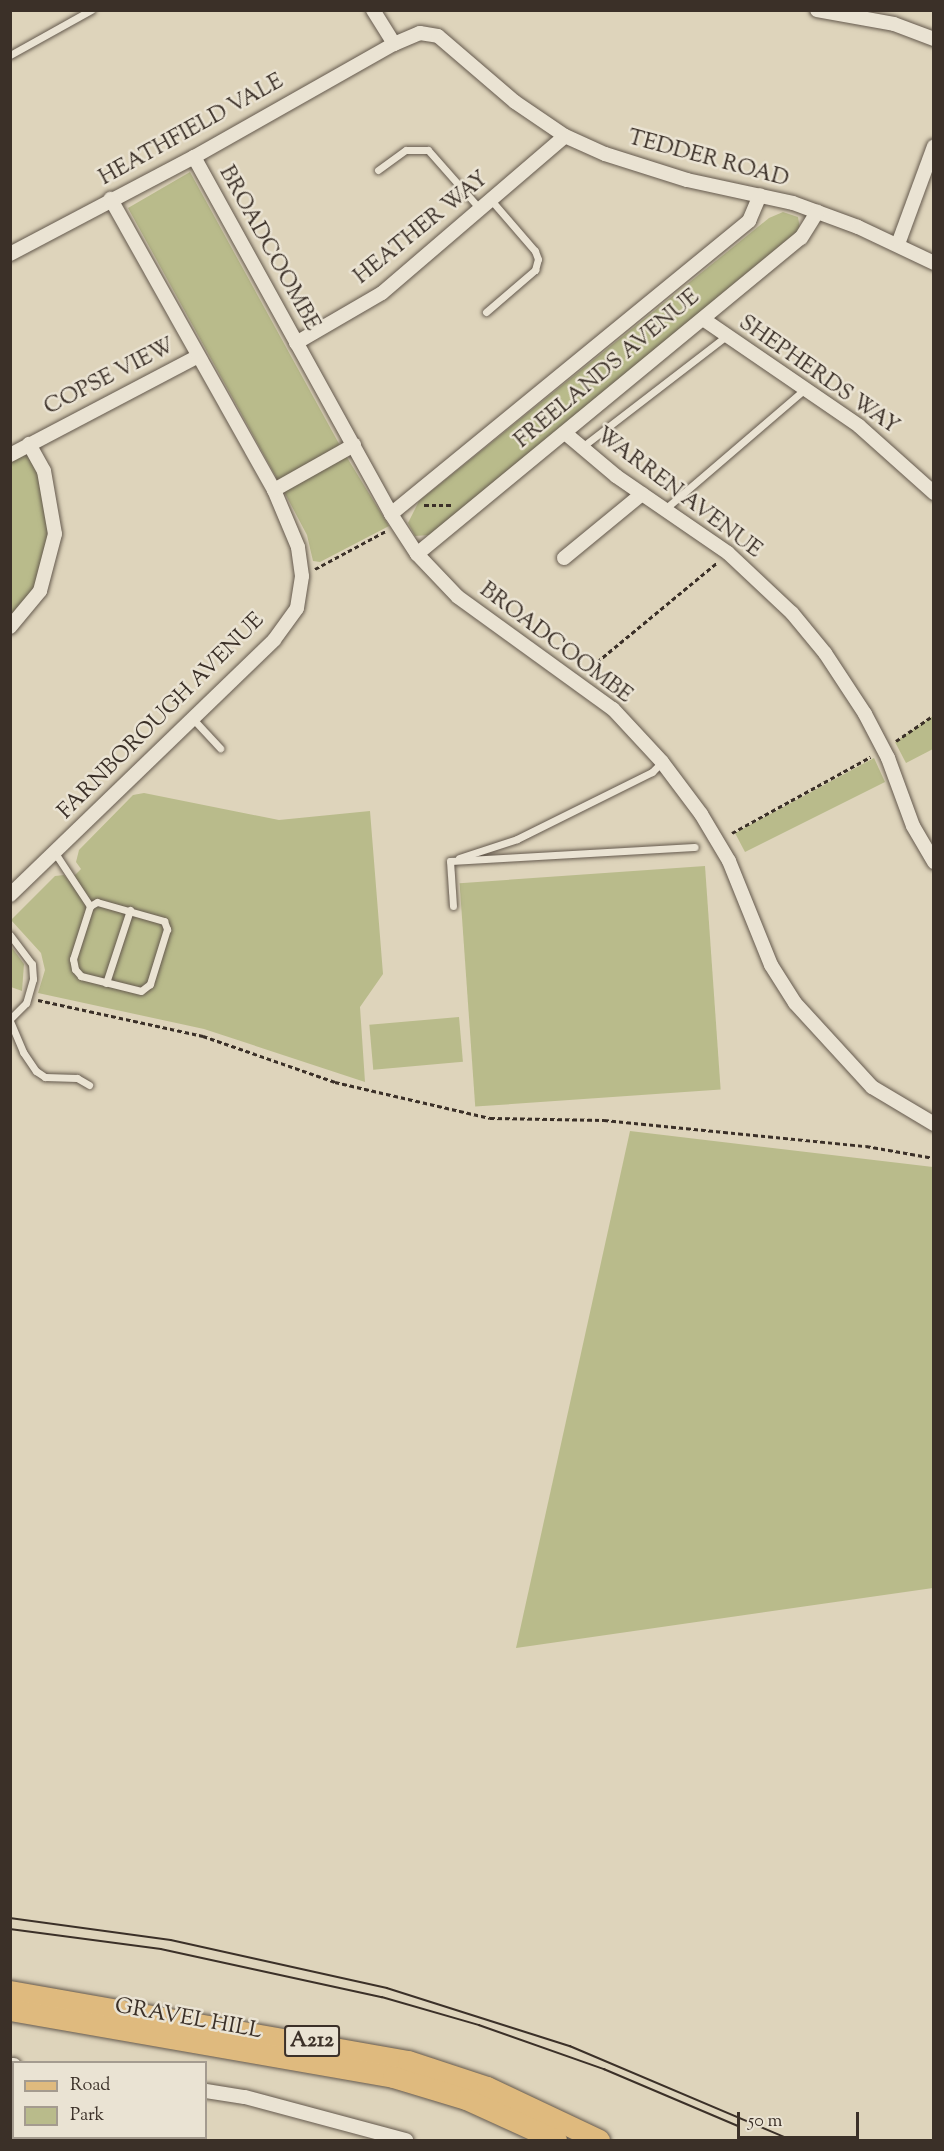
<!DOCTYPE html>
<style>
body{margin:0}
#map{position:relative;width:944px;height:2151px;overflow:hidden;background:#ded4bb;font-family:"Sorts Mill Goudy",serif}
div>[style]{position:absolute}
.green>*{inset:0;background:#b9bb8b;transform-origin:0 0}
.path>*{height:3px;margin-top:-1.5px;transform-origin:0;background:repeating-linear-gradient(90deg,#3b3028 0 4.5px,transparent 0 7.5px)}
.roads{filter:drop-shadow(0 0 2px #64594d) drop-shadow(0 0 2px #64594d)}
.lane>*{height:7px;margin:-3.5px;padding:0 3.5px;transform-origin:3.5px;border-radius:3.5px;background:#eae3d3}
.street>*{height:14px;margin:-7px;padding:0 7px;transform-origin:7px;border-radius:7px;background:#eae3d3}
.primary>*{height:21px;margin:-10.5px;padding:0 10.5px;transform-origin:10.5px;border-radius:10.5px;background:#dfba7e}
.tram>*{height:1.5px;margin:-0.75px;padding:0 0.75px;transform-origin:0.75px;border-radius:0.75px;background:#3b3028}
span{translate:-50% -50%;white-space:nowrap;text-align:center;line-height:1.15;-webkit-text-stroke:5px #eae3d3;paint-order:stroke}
.shield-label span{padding:2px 4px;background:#eae3d3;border:2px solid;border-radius:4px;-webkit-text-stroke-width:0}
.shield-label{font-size:21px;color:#3b3028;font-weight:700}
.street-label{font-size:22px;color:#3b3028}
.frame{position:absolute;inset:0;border:12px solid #3b3028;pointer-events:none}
.legend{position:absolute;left:12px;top:2061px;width:195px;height:78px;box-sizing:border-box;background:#eae3d3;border:2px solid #a49b8f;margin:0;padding:8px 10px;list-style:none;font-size:18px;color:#3b3028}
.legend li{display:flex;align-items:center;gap:12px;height:30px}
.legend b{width:30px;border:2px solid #a49b8f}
.scale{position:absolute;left:737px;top:2112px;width:122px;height:27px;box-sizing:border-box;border:3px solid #3b3028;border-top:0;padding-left:8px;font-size:18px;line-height:21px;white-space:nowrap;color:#3b3028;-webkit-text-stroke:4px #eae3d3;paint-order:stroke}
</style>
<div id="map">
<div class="green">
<div style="clip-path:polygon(190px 172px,343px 451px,389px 526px,320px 562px,313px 561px,307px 535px,281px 486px,128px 208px)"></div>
<div style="clip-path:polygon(783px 212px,798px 217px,800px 229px,430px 535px,415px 536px,408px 523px,419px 501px,769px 218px)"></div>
<div style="clip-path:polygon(29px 444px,52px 499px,48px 564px,10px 627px,10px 455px)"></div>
<div style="clip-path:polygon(933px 716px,933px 749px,906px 763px,895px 742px)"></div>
<div style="clip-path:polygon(874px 758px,885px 782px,745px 852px,735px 833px)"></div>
<div style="clip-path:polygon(144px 793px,279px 820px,370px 811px,383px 974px,360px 1007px,365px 1082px,204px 1029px,38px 993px,45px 970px,41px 953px,11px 920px,55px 876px,64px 875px,69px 881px,81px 869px,76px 862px,79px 850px,133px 795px)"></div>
<div style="left:705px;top:866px;width:224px;height:246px;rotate:86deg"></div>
<div style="clip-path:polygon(10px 945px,24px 964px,22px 991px,11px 987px)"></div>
<div style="left:459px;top:1017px;width:45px;height:90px;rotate:85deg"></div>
<div style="clip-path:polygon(630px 1131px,933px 1167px,933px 1588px,516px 1648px)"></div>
</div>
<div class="path">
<div style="left:424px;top:505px;width:30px"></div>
<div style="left:315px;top:569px;width:81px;rotate:-28.2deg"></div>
<div style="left:589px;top:673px;width:14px;rotate:-54deg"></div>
<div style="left:597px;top:662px;width:157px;rotate:-39.6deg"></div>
<div style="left:896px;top:741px;width:46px;rotate:-34.4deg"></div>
<div style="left:732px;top:833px;width:158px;rotate:-28.8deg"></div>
<div style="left:38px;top:1000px;width:169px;rotate:12.3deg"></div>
<div style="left:203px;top:1036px;width:140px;rotate:19.2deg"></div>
<div style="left:335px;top:1082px;width:159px;rotate:13.1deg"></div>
<div style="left:490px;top:1118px;width:114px;rotate:1deg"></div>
<div style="left:604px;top:1120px;width:263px;rotate:5.7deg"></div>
<div style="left:866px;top:1146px;width:69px;rotate:10deg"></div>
</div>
<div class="roads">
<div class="lane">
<div style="left:10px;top:55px;width:93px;rotate:-29.1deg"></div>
<div style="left:378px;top:170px;width:34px;rotate:-36deg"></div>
<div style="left:406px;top:150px;width:22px"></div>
<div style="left:428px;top:150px;width:79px;rotate:48.6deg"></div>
<div style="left:486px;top:312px;width:65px;rotate:-40.6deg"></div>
<div style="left:535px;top:270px;width:11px;rotate:-75deg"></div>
<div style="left:538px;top:259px;width:9px;rotate:-111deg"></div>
<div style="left:535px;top:251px;width:67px;rotate:-130.8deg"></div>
<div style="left:582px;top:447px;width:180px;rotate:-37.6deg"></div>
<div style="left:665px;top:509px;width:186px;rotate:-40.6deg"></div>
<div style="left:193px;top:719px;width:40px;rotate:47deg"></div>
<div style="left:55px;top:853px;width:64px;rotate:56.6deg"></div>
<div style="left:459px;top:858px;width:61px;rotate:-18.1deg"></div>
<div style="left:517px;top:839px;width:151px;rotate:-26.4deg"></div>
<div style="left:652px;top:772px;width:14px;rotate:-45deg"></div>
<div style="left:97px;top:902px;width:70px;rotate:15.8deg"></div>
<div style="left:164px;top:921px;width:9px;rotate:69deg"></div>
<div style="left:167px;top:929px;width:58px;rotate:107.2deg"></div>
<div style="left:150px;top:984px;width:11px;rotate:142deg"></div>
<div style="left:141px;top:991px;width:62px;rotate:-166deg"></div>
<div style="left:81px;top:976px;width:9px;rotate:-131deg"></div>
<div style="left:75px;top:969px;width:10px;rotate:-101deg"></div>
<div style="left:73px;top:959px;width:56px;rotate:-72.2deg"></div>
<div style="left:90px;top:906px;width:8px;rotate:-30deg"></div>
<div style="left:453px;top:906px;width:45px;rotate:-93.8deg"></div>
<div style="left:450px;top:861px;width:245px;rotate:-3.3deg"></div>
<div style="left:10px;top:935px;width:36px;rotate:53deg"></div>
<div style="left:32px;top:964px;width:15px;rotate:86deg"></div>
<div style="left:33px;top:979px;width:25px;rotate:106deg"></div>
<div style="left:26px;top:1003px;width:23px;rotate:135deg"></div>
<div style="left:106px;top:983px;width:77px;rotate:-71.8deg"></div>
<div style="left:10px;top:1021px;width:34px;rotate:67deg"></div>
<div style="left:23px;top:1052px;width:23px;rotate:56deg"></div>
<div style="left:36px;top:1071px;width:11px;rotate:34deg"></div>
<div style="left:45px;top:1077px;width:32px;rotate:2deg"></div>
<div style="left:77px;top:1078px;width:14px;rotate:30deg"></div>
</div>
<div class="street">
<div style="left:373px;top:10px;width:40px;rotate:58deg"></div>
<div style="left:817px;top:10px;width:78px;rotate:10.3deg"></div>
<div style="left:894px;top:24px;width:43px;rotate:20.6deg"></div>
<div style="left:194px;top:157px;width:408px;rotate:61.1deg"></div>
<div style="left:391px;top:514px;width:48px;rotate:57deg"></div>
<div style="left:417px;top:554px;width:59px;rotate:46.4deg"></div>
<div style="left:458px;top:597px;width:191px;rotate:35.9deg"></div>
<div style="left:613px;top:709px;width:72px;rotate:47.2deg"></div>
<div style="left:662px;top:762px;width:65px;rotate:53.1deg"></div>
<div style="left:701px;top:814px;width:55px;rotate:59.2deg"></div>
<div style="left:729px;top:861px;width:112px;rotate:68deg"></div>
<div style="left:771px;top:965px;width:45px;rotate:57.7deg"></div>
<div style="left:795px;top:1003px;width:114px;rotate:47.5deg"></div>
<div style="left:872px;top:1087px;width:72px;rotate:30.8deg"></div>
<div style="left:898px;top:244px;width:104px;rotate:-69.8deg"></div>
<div style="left:10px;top:254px;width:208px;rotate:-27.8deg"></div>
<div style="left:194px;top:157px;width:230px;rotate:-29.5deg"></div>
<div style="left:394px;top:44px;width:28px;rotate:-23deg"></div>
<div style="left:420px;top:33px;width:18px;rotate:9deg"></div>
<div style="left:438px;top:36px;width:101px;rotate:40.6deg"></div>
<div style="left:515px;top:102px;width:60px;rotate:34.2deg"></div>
<div style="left:565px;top:136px;width:44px;rotate:24.2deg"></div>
<div style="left:605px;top:154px;width:86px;rotate:17.6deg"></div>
<div style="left:687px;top:180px;width:108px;rotate:12.2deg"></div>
<div style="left:793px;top:203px;width:69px;rotate:20.3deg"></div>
<div style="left:858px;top:227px;width:84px;rotate:25.3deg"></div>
<div style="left:703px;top:319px;width:189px;rotate:34.4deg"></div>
<div style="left:859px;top:426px;width:101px;rotate:41.8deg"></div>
<div style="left:296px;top:343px;width:99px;rotate:-30.2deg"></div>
<div style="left:382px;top:293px;width:241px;rotate:-40.6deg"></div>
<div style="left:565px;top:433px;width:67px;rotate:40.1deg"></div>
<div style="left:616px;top:476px;width:136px;rotate:34.5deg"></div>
<div style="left:728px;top:553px;width:88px;rotate:43.2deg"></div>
<div style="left:792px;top:613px;width:52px;rotate:50.5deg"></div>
<div style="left:825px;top:653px;width:73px;rotate:56.7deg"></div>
<div style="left:865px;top:714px;width:50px;rotate:62.4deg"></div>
<div style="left:888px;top:758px;width:72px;rotate:69.8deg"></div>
<div style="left:913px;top:826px;width:42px;rotate:59.7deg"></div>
<div style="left:10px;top:455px;width:211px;rotate:-27.7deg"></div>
<div style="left:274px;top:490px;width:92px;rotate:-29.4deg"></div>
<div style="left:391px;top:514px;width:463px;rotate:-39.3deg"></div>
<div style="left:749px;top:221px;width:28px;rotate:-67deg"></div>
<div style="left:417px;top:554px;width:497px;rotate:-39.5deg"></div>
<div style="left:801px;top:238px;width:31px;rotate:-58deg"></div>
<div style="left:564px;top:558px;width:101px;rotate:-39.4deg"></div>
<div style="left:10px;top:627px;width:47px;rotate:-50.2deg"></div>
<div style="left:40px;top:591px;width:59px;rotate:-75.3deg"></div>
<div style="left:55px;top:534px;width:64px;rotate:-99.9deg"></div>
<div style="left:44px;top:471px;width:31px;rotate:-119deg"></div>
<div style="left:10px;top:895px;width:367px;rotate:-44deg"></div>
<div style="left:274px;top:640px;width:39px;rotate:-54deg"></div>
<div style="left:297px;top:608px;width:32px;rotate:-81deg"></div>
<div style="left:302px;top:576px;width:29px;rotate:-98deg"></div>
<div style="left:298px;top:547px;width:62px;rotate:-112.8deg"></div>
<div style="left:274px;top:490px;width:334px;rotate:-119.3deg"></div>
<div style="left:10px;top:2065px;width:4px"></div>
<div style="left:206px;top:2091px;width:39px;rotate:9deg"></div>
<div style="left:245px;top:2097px;width:167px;rotate:15deg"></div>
</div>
<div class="primary">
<div style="left:10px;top:1991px;width:404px;rotate:10deg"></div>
<div style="left:408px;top:2061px;width:83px;rotate:18.2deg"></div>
<div style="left:487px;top:2087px;width:124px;rotate:25.3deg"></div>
<div style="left:10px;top:2010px;width:389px;rotate:9.9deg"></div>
<div style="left:393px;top:2077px;width:76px;rotate:16.8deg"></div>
<div style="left:466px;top:2099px;width:99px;rotate:24.5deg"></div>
</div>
</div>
<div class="tram">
<div style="left:10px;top:1918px;width:162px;rotate:7.8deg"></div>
<div style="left:171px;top:1940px;width:221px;rotate:12.5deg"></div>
<div style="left:387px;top:1988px;width:192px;rotate:17.6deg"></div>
<div style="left:570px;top:2046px;width:240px;rotate:23deg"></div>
<div style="left:10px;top:1929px;width:152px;rotate:7.5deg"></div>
<div style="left:161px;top:1949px;width:226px;rotate:12.3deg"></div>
<div style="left:382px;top:1997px;width:101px;rotate:16.1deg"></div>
<div style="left:479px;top:2025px;width:133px;rotate:19.4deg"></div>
<div style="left:604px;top:2069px;width:146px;rotate:23deg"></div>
</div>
<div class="shield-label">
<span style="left:312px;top:2041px">A212</span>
</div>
<div class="street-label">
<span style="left:192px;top:131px;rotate:-29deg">HEATHFIELD VALE</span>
<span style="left:708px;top:160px;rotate:15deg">TEDDER ROAD</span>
<span style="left:422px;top:229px;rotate:-39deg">HEATHER WAY</span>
<span style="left:268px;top:249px;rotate:61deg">BROADCOOMBE</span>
<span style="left:608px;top:370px;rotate:-40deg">FREELANDS AVENUE</span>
<span style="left:818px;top:376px;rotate:35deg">SHEPHERDS WAY</span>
<span style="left:110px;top:378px;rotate:-27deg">COPSE VIEW</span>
<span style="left:678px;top:494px;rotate:37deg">WARREN AVENUE</span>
<span style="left:555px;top:644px;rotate:37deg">BROADCOOMBE</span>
<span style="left:162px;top:717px;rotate:-45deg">FARNBOROUGH AVENUE</span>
<span style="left:188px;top:2020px;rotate:10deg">GRAVEL HILL</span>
</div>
<div class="frame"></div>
<ul class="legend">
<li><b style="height:8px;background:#dfba7e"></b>Road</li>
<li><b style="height:16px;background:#b9bb8b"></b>Park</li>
</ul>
<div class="scale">50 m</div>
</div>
